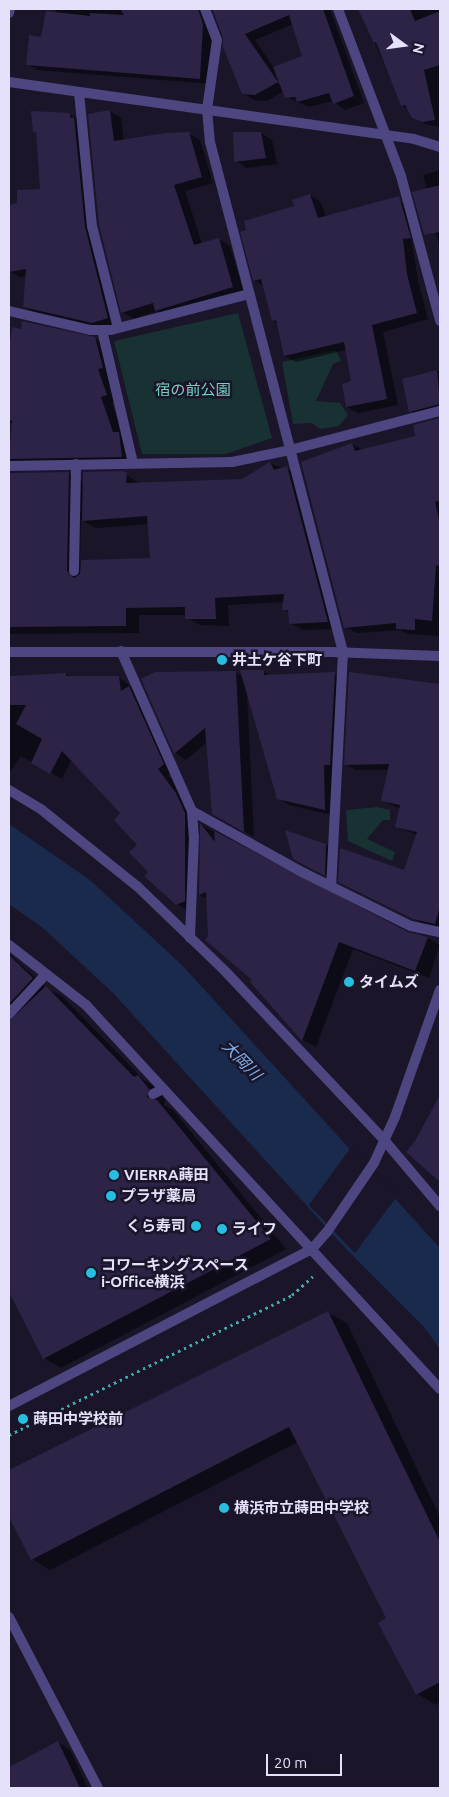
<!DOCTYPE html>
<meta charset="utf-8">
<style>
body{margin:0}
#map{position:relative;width:449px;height:1797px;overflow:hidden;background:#1a1529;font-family:Ubuntu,"Noto Sans JP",sans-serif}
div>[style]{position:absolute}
.green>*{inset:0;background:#183132}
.water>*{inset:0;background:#192a4d}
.pier>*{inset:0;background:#1a1529}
.shadow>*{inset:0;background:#0007}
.building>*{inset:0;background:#2d2347}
.path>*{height:3px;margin-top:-1.5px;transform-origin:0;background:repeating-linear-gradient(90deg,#42abad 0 2.5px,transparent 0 6.5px)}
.service>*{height:10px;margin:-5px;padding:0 5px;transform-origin:5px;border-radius:5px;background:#4d4681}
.minor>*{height:10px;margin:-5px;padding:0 5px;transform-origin:5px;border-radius:5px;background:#4d4681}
.tertiary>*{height:10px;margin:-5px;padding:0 5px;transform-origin:5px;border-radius:5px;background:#4d4681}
.dots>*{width:14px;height:14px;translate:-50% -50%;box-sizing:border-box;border:2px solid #1a1529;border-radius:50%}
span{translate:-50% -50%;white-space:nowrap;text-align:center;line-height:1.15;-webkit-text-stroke:5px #1a1529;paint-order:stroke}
.park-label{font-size:15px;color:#75d2c3}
.poi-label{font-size:15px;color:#e6e1fb;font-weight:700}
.left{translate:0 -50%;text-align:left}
.right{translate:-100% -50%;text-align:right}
.water-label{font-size:16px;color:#7db0ed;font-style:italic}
.frame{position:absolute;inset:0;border:10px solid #e6e1fb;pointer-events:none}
.north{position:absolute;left:379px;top:20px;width:50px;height:50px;-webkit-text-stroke:4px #1a1529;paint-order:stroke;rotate:104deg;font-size:14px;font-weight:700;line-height:20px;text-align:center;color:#e6e1fb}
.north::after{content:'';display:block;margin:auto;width:18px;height:22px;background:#e6e1fb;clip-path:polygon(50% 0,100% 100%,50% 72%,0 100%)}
.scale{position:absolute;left:266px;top:1754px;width:76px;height:22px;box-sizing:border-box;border:2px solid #e6e1fb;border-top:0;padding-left:6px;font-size:15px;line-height:18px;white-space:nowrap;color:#e6e1fb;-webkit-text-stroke:4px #1a1529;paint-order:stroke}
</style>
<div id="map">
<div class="green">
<div style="clip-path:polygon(238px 313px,272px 438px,226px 454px,142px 454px,114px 341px)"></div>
<div style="clip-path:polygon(336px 350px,341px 361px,333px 364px,316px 401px,340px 403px,348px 415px,339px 426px,320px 429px,312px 423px,293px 424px,282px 362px)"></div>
<div style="clip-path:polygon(377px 807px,390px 810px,390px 820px,383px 820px,367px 839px,395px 852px,392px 861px,348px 841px,346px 810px)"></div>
</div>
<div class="water">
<div style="clip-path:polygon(9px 824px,90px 880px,182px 965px,440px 1248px,440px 1349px,424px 1327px,347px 1250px,113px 993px,43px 928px,9px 904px)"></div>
</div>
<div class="pier">
<div style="clip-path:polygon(352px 1146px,397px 1196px,355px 1253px,309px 1205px)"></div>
</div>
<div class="shadow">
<div style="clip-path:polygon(evenodd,57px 9px,330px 9px,364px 103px,345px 110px,333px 101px,309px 107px,286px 97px,284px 91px,267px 101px,254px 100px,243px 93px,212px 10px,209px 15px,214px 31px,211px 84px,38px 70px,27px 64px,57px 9px,293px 24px,304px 57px,274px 68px,255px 40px,293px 24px,57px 9px,273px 78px,281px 82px,281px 85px,272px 80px,273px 78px)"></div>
<div style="clip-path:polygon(365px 9px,440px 9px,440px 127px,425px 124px,402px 105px,365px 20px,368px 18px)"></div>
<div style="clip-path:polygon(110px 111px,121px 118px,124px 141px,189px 134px,200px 140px,213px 183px,185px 191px,202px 244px,219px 239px,230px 246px,244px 293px,167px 317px,157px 311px,134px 319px,122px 312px)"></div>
<div style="clip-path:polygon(69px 114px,81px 120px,96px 234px,119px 324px,104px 329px,36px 313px,24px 307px,27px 276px,20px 277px,9px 271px,9px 206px,19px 205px,42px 190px,38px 133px,34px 131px)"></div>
<div style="clip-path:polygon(261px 133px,272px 140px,277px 164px,247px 168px,236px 161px)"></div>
<div style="clip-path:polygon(440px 170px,440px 246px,421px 191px,427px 190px,423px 175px)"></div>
<div style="clip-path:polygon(310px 195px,321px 202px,326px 217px,395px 198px,406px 205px,418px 281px,428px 319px,383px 332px,398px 405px,358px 413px,347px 407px,352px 382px,346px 350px,296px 362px,285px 356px,278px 324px,273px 321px,264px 286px,254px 280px,295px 206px)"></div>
<div style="clip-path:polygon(13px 328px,95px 338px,106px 345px,117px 401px,112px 403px,133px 463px,20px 465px,9px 459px,13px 424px,9px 422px,9px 354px)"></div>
<div style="clip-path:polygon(440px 370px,440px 413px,422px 417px,411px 411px,403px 380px)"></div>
<div style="clip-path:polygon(440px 419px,440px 636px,408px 634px,400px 630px,357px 633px,345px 627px,352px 444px,363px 450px,417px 437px,414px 426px)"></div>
<div style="clip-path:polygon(evenodd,270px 463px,301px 475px,341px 629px,303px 630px,290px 623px,289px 612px,283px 609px,284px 602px,228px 605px,229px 626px,200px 625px,187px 618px,187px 615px,139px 615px,139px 633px,9px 634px,9px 473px,69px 473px,84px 482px,123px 472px,140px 484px,243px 480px,270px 463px,81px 520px,96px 528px,149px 524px,151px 559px,80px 561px,81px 520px)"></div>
<div style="clip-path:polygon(263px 671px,271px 676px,335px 674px,346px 680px,336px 816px,289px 805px,278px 798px,247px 693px,254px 837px,213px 814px,207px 742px,186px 760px,175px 753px,143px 680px,235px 672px,244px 677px)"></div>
<div style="clip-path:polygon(66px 674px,72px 678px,119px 677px,140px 694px,174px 770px,168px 775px,187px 800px,196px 820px,188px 911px,177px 904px,150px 872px,122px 813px,72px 759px,62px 779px,21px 756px,9px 773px,9px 677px)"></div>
<div style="clip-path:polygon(350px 674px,440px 685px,440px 928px,426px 925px,351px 888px,405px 872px,417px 835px,396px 826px,401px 809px,382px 801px,389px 770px,356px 770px,345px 764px)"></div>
<div style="clip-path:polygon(201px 825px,408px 933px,428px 938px,440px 945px,429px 978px,353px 949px,316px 1047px,303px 1040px,252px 982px,254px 980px,209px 936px,207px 899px,200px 895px)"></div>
<div style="clip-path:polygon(326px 845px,337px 851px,336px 881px,306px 865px)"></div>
<div style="clip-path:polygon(9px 954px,48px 989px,63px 997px,144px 1080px,154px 1086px,165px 1099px,164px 1105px,174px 1111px,286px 1249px,61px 1368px,44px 1358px,9px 1289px)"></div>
<div style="clip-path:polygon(438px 1101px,440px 1102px,440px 1182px,408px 1152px,416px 1142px)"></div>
<div style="clip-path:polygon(328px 1313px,347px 1323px,440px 1517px,440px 1702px,436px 1705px,417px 1694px,388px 1618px,298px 1442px,50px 1570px,32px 1559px,9px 1514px,9px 1471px)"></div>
<div style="clip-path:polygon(58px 1742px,70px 1750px,88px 1788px,9px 1788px,9px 1767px)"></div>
</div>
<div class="building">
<div style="clip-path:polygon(120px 9px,198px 9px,203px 24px,200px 79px,26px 65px,29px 35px,41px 37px,46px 11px,90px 16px,90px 13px,124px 15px)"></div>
<div style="clip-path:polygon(212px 9px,323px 9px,354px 96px,333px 104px,329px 93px,297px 102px,295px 97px,285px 98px,273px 67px,302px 56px,289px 15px,245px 34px,278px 82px,255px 95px,242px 94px,223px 47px,223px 38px)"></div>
<div style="clip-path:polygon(358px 9px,410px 9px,415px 21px,440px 11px,440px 65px,424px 70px,435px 120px,423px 122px,412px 118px,405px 105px,401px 106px,376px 42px,374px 43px)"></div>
<div style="clip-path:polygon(110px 110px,114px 141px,166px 133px,189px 132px,202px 177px,174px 185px,194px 245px,219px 238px,233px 287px,155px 311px,153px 303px,121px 313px,99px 225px,88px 114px)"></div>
<div style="clip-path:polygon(31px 111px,70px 113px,70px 118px,74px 117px,85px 227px,108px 318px,92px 323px,23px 307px,26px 269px,9px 272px,9px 205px,17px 203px,17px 190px,40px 189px,36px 132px,33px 132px)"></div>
<div style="clip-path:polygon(233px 132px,261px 132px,266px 158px,234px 162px)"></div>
<div style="clip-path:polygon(440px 185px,440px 232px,424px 235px,412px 192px)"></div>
<div style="clip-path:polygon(310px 194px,318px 218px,399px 196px,411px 238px,403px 239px,407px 274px,417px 313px,372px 325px,387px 399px,346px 407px,342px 384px,351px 381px,344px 342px,284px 356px,276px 320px,272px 321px,261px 279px,253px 281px,240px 232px,246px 230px,244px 221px,294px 206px,292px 200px)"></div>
<div style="clip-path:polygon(22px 321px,95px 337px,103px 368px,98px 369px,107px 395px,101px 397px,113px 432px,119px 432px,122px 457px,9px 459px,12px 421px,9px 420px,9px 349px,12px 327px,21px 329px)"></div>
<div style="clip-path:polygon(437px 370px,440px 404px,409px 412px,402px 379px)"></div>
<div style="clip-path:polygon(440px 418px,440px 500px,435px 502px,440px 524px,440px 565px,436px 566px,432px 621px,415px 619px,415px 630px,396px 629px,396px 623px,344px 628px,301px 462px,352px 443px,355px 451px,415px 436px,413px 425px)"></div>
<div style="clip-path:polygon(270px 462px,274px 470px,287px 466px,328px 622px,289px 624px,288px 610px,282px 610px,284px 594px,215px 598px,216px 619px,185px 619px,185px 607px,126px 608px,126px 626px,9px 627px,9px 473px,69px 472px,67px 571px,74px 578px,80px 574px,81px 560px,150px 558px,147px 516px,82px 521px,83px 472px,123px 471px,127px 473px,126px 483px,242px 479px)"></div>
<div style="clip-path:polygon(240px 670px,264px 670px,264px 675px,335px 672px,330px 765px,324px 765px,325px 810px,277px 799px)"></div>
<div style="clip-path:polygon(236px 671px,244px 832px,212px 814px,205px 728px,174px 754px,141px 679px,155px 672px)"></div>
<div style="clip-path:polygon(349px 672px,440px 684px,440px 906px,435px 924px,413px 919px,338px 882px,340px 848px,404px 870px,417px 832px,395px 827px,400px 805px,381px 801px,389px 764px,344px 765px)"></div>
<div style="clip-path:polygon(66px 673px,66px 676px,119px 676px,121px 691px,129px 686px,164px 764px,158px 769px,176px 793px,185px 813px,185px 901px,176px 905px,144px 876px,148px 872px,129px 852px,137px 845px,114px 820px,120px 813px,62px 751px,50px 774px,31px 763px,42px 739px,16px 724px,26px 705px,9px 705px,9px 676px)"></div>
<div style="clip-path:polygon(200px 823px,215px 842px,214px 831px,408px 932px,428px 937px,415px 971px,339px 942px,302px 1041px,250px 982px,252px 980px,205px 940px,208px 936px,206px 892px,199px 895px)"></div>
<div style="clip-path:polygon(285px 830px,326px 844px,325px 876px,293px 859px)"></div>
<div style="clip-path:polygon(9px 955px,33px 978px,9px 1004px)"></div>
<div style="clip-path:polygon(46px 986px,134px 1077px,138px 1075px,149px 1089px,147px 1097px,157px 1100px,271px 1239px,43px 1359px,9px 1292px,9px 1021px)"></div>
<div style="clip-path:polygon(440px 1095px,440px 1182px,406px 1152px,415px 1141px)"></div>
<div style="clip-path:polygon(328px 1311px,440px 1542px,440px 1682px,416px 1695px,378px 1623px,386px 1618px,289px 1427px,31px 1560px,9px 1517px,9px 1470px)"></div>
<div style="clip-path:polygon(58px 1741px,80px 1788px,9px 1788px,9px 1767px)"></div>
</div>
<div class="path">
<div style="left:9px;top:1435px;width:316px;rotate:-26.3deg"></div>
<div style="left:292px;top:1295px;width:28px;rotate:-42deg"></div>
</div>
<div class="service">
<div style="left:205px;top:9px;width:33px;rotate:69deg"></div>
<div style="left:217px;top:40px;width:70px;rotate:98.2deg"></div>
<div style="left:74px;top:571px;width:107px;rotate:-88.9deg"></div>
<div style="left:9px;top:1014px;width:54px;rotate:-47.2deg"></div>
<div style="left:153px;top:1094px;width:11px;rotate:-27deg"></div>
</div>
<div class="minor">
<div style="left:338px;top:9px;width:178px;rotate:69.3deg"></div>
<div style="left:401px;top:176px;width:150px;rotate:74.9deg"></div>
<div style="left:9px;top:82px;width:409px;rotate:8deg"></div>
<div style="left:414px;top:139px;width:27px;rotate:17deg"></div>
<div style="left:79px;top:92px;width:135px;rotate:84.5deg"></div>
<div style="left:92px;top:226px;width:105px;rotate:75.7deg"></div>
<div style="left:207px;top:109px;width:33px;rotate:85deg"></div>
<div style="left:210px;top:142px;width:527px;rotate:75.38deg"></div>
<div style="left:343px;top:652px;width:234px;rotate:92.9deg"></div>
<div style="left:9px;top:311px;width:83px;rotate:13.2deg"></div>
<div style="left:90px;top:330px;width:21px"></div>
<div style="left:111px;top:330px;width:143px;rotate:-14.6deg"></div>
<div style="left:102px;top:330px;width:137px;rotate:76.9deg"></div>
<div style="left:9px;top:466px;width:223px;rotate:-1deg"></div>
<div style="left:232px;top:462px;width:59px;rotate:-11.7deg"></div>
<div style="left:290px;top:450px;width:155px;rotate:-14.6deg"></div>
<div style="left:121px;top:651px;width:175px;rotate:66.1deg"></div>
<div style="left:192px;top:811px;width:26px;rotate:86deg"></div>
<div style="left:194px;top:837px;width:101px;rotate:92.3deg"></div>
<div style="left:9px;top:790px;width:39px;rotate:31deg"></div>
<div style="left:42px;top:810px;width:122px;rotate:38.7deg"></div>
<div style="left:137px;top:886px;width:122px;rotate:44deg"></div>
<div style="left:225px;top:971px;width:233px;rotate:46.7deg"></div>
<div style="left:385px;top:1141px;width:85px;rotate:49.8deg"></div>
<div style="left:192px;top:811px;width:128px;rotate:29deg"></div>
<div style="left:304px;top:873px;width:119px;rotate:26.4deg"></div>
<div style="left:411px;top:926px;width:30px;rotate:12deg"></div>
<div style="left:9px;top:945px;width:98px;rotate:37.9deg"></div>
<div style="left:86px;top:1005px;width:522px;rotate:47.33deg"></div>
<div style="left:9px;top:1617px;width:193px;rotate:62.5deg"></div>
</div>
<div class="tertiary">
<div style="left:9px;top:13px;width:4px;rotate:-76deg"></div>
<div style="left:9px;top:652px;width:322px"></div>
<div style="left:331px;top:652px;width:109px;rotate:2.1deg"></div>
<div style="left:9px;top:1406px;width:341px;rotate:-27.4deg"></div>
<div style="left:312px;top:1249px;width:23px;rotate:-49deg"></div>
<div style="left:327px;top:1232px;width:83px;rotate:-55.7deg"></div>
<div style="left:374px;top:1163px;width:51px;rotate:-65.5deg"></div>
<div style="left:395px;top:1117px;width:135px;rotate:-70.5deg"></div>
</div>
<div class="dots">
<div style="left:222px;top:660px;background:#27bfe1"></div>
<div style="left:349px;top:982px;background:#27bfe1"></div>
<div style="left:114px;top:1175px;background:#27bfe1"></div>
<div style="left:111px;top:1196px;background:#27bfe1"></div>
<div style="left:196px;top:1226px;background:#27bfe1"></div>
<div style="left:222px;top:1229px;background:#27bfe1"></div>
<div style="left:91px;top:1273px;background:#27bfe1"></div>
<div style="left:23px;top:1419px;background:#27bfe1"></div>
<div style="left:224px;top:1508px;background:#27bfe1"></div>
</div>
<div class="park-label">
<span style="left:193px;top:390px">宿の前公園</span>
</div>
<div class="poi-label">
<span class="left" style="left:232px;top:660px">井土ケ谷下町</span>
<span class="left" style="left:359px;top:982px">タイムズ</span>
<span class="left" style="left:124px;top:1175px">VIERRA蒔田</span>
<span class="left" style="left:121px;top:1196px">プラザ薬局</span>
<span class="right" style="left:186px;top:1226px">くら寿司</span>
<span class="left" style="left:232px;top:1229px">ライフ</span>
<span class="left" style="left:101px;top:1273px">コワーキングスペース<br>i-Office横浜</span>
<span class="left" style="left:33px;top:1419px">蒔田中学校前</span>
<span class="left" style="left:234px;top:1508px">横浜市立蒔田中学校</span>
</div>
<div class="water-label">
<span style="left:242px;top:1060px;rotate:46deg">大岡川</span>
</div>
<div class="frame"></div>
<div class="north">N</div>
<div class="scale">20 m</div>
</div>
